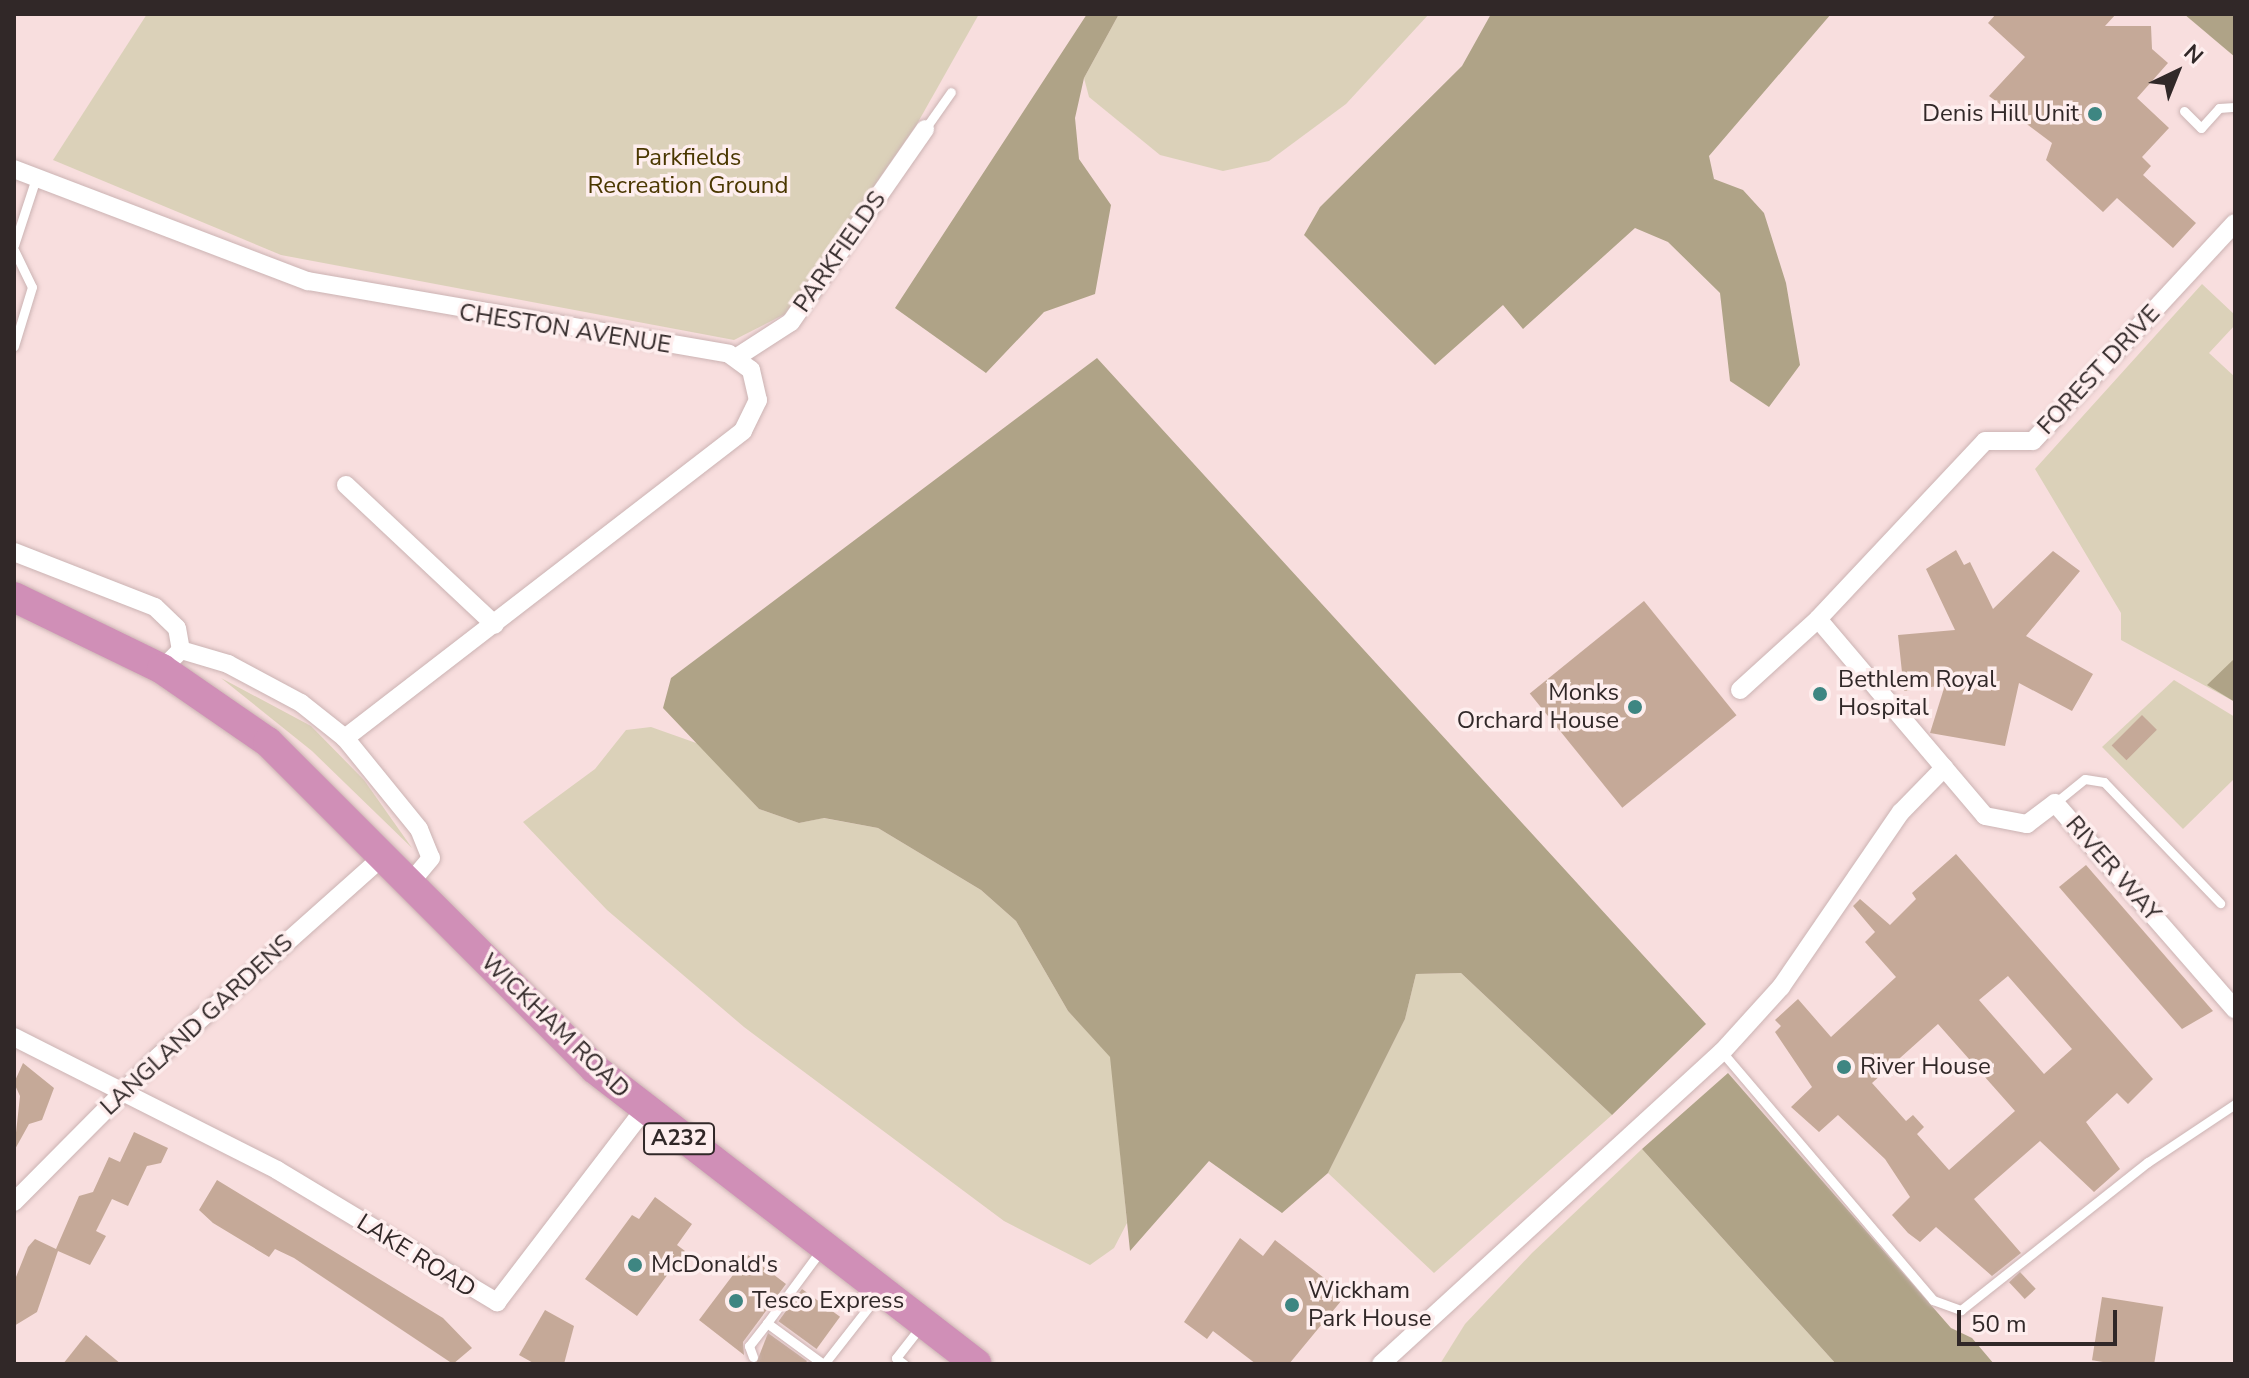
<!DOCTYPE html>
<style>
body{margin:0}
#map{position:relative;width:2249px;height:1378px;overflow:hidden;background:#f8dede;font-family:"Nunito Sans",sans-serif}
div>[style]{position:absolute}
.green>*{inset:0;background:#dbd1b9}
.forest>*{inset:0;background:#afa387}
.building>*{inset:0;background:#c5a998;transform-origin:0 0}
.roads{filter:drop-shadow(0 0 2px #cbb3b3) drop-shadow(0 0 2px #cbb3b3)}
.service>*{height:9px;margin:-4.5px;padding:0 4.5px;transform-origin:4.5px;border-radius:4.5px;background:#fff}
.minor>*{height:18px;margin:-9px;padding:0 9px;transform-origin:9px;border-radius:9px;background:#fff}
.trunk>*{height:30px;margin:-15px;padding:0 15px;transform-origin:15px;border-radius:15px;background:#d08fb7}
.dots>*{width:22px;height:22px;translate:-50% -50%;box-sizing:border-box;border:4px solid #feeeee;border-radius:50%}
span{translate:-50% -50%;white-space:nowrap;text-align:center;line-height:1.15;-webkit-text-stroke:7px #feeeee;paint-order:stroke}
.shield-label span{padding:2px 6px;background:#feeeee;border:2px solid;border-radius:6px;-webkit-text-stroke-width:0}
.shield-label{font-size:22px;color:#312828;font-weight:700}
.poi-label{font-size:24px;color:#312828}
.right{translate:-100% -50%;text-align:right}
.left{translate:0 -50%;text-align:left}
.park-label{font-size:24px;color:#4a3700}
.street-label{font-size:24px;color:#312828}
.frame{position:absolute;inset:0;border:16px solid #312828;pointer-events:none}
.north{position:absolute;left:2137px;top:32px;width:80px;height:80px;-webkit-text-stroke:6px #feeeee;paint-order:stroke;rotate:43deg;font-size:22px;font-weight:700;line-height:32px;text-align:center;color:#312828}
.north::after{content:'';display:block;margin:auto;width:28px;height:36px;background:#312828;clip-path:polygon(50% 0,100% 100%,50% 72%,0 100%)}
.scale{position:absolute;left:1957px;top:1310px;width:160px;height:36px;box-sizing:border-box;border:4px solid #312828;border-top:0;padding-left:10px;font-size:24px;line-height:28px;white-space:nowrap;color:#312828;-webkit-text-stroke:6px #feeeee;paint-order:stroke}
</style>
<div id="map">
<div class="green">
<div style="clip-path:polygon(147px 14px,979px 14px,917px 124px,785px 314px,734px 340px,281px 255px,53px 160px)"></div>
<div style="clip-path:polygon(1119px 14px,1429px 14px,1346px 104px,1269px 161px,1223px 171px,1160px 155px,1089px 97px,1084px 78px)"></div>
<div style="clip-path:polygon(2202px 284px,2235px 315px,2235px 325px,2209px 353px,2235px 377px,2235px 702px,2121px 640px,2121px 613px,2035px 469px)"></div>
<div style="clip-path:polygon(221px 678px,311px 726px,364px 780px,412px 848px,312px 751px)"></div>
<div style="clip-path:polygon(2174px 680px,2235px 717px,2235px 778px,2183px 829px,2102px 747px)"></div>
<div style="clip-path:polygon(651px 727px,699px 744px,759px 809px,799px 823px,823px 818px,878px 828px,981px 890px,1016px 921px,1068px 1011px,1111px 1057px,1127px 1223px,1114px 1248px,1090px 1265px,1004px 1221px,744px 1027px,607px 910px,523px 822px,595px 769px,626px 730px)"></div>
<div style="clip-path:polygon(1461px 973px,1612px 1115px,1434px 1273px,1328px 1173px,1405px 1019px,1416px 974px)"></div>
<div style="clip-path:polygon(1642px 1149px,1836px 1364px,1440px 1364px,1465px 1324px,1532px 1253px)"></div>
</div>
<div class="forest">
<div style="clip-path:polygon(1087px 14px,1119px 14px,1084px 78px,1075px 118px,1079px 159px,1111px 205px,1095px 294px,1044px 312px,986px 373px,895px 308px)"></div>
<div style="clip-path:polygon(1491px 14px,1831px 14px,1709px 156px,1714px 179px,1743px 190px,1764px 213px,1786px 283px,1800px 365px,1769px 407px,1730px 381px,1720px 293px,1668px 242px,1635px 228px,1523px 329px,1503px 305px,1435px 365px,1304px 235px,1320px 207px,1462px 66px)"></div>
<div style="clip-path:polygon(2184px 14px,2235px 14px,2235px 57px)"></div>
<div style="clip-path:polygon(1097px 358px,1706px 1024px,1612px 1115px,1461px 973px,1416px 974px,1405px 1019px,1328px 1173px,1282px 1213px,1209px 1161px,1130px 1251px,1110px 1057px,1068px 1011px,1016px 921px,981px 890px,878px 828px,824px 818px,799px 823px,759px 809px,663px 708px,671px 678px)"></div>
<div style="clip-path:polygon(2235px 658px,2235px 702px,2207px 685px)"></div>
<div style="clip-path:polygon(1728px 1073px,1951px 1328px,1972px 1338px,1994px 1364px,1836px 1364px,1642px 1149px)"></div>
</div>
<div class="building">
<div style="clip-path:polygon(1996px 14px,2116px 14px,2105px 26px,2151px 26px,2152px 49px,2168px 63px,2137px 98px,2169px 128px,2142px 157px,2151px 166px,2143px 175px,2196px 223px,2173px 248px,2117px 198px,2103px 212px,2046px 160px,2052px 143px,1989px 96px,2025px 57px,1988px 23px)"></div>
<div style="clip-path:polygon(1956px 550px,1964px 565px,1970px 562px,1993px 609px,2053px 551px,2080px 571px,2026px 636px,2093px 674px,2072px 711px,2019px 683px,2005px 746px,1930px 733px,1945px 685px,1904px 691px,1898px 635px,1955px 630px,1926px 569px)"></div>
<div style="left:1644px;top:601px;width:147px;height:147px;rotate:51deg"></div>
<div style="left:2142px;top:715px;width:21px;height:43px;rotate:45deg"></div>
<div style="clip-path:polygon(evenodd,1956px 854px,2153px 1079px,2128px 1104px,2117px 1093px,2086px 1122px,2120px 1169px,2094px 1192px,2040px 1141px,1974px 1199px,2021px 1253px,1992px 1276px,1936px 1227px,1920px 1242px,1908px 1233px,1892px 1215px,1910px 1197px,1885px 1159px,1838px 1115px,1819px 1132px,1791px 1107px,1812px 1087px,1775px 1032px,1781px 1026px,1775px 1020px,1798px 999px,1831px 1037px,1896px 977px,1865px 942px,1875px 932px,1853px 906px,1860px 899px,1890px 925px,1916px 899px,1912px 893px,1956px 854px,2008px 976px,2072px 1049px,2044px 1074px,1979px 1000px,2008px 976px,1956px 854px,1938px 1024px,2015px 1111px,1949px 1170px,1917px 1134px,1924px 1127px,1913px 1115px,1906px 1121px,1872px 1083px,1938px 1024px)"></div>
<div style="clip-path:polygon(2086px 865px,2213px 1011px,2182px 1029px,2141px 982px,2059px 887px)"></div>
<div style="clip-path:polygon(23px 1063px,54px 1088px,42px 1120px,29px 1124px,14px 1151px,20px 1096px,14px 1083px)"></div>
<div style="clip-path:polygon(134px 1132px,168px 1148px,161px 1163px,147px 1166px,128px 1206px,112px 1199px,96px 1231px,106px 1236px,90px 1265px,58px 1251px,37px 1312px,14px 1326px,14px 1282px,28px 1247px,35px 1239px,56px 1249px,79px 1196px,93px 1192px,109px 1157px,120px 1162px)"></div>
<div style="clip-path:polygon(217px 1180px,443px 1318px,472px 1348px,453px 1364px,294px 1258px,275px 1249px,269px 1257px,213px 1223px,199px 1210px)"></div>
<div style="clip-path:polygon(655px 1197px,692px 1224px,677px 1245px,685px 1251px,637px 1316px,585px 1279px,632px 1215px,639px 1219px)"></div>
<div style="clip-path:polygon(1240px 1238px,1263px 1256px,1275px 1240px,1346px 1295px,1289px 1364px,1256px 1364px,1213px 1331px,1207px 1339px,1184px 1322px)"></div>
<div style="clip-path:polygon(748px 1255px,786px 1284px,743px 1342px,744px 1355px,699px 1320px)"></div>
<div style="left:2020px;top:1272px;width:23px;height:15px;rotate:47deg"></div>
<div style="left:802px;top:1289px;width:47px;height:40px;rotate:36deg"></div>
<div style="left:2102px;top:1297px;width:62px;height:64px;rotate:9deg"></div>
<div style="clip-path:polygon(545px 1310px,574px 1326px,564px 1364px,535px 1364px,519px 1355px)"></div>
<div style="clip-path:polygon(768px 1333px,807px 1361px,805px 1364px,756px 1364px)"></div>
<div style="clip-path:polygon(86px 1335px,121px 1364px,63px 1364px)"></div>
</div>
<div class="roads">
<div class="service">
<div style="left:2184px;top:111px;width:24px;rotate:45deg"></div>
<div style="left:2201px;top:128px;width:27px;rotate:-48deg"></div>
<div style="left:2219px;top:108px;width:16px;rotate:-4deg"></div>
<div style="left:925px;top:129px;width:45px;rotate:-54.9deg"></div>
<div style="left:14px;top:245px;width:74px;rotate:-71.8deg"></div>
<div style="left:14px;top:250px;width:41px;rotate:64.1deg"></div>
<div style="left:32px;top:287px;width:62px;rotate:107deg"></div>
<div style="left:2055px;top:803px;width:38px;rotate:-39deg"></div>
<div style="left:2085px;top:779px;width:19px;rotate:9deg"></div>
<div style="left:2104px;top:782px;width:168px;rotate:46.2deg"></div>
<div style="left:1722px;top:1052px;width:326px;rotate:49.6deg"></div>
<div style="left:1933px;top:1300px;width:30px;rotate:20deg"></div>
<div style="left:1961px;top:1310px;width:238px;rotate:-38.4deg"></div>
<div style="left:2148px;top:1162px;width:105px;rotate:-33.7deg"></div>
<div style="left:821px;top:1250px;width:91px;rotate:126.5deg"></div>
<div style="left:767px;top:1323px;width:69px;rotate:36.2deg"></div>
<div style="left:753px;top:1357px;width:12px;rotate:-110deg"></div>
<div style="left:749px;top:1346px;width:29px;rotate:-52deg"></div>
<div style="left:824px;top:1364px;width:88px;rotate:-52deg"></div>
<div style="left:904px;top:1364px;width:10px;rotate:-143deg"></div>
<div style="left:896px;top:1358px;width:39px;rotate:-52deg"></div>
</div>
<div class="minor">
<div style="left:14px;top:169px;width:315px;rotate:20.9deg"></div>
<div style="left:308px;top:281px;width:427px;rotate:9.8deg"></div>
<div style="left:729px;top:354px;width:27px;rotate:36deg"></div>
<div style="left:751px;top:370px;width:31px;rotate:77deg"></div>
<div style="left:758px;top:400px;width:34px;rotate:116deg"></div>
<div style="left:743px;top:431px;width:503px;rotate:142.35deg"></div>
<div style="left:737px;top:357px;width:64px;rotate:-32.9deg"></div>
<div style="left:791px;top:322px;width:235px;rotate:-55.2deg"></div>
<div style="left:346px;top:485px;width:204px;rotate:43.2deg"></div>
<div style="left:14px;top:552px;width:151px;rotate:21.3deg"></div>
<div style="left:155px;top:607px;width:30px;rotate:44deg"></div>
<div style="left:177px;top:628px;width:22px;rotate:80deg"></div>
<div style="left:1818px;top:619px;width:258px;rotate:49.7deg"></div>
<div style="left:1985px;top:816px;width:43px;rotate:10.8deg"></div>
<div style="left:2027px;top:824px;width:35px;rotate:-37deg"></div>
<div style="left:2055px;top:803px;width:274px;rotate:48.9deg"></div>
<div style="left:162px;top:669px;width:27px;rotate:-45deg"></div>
<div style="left:181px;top:650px;width:49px;rotate:16.6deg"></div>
<div style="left:228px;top:664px;width:83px;rotate:28.1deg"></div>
<div style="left:301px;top:703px;width:56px;rotate:38.5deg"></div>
<div style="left:345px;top:738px;width:117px;rotate:50.9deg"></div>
<div style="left:419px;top:829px;width:31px;rotate:68deg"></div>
<div style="left:431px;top:858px;width:30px;rotate:130deg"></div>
<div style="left:1740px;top:690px;width:105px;rotate:-42.3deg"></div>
<div style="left:1818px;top:619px;width:244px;rotate:-46.8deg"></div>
<div style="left:1985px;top:441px;width:48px"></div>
<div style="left:2033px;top:441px;width:297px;rotate:-47.2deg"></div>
<div style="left:14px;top:1037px;width:295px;rotate:26.8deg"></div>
<div style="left:277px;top:1170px;width:257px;rotate:31deg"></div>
<div style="left:497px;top:1302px;width:240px;rotate:-52.6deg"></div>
<div style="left:14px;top:1202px;width:204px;rotate:-45.2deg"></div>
<div style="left:158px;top:1057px;width:305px;rotate:-41.7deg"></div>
<div style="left:1381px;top:1364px;width:462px;rotate:-42.5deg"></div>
<div style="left:1722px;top:1052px;width:88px;rotate:-47.8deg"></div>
<div style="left:1781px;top:987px;width:212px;rotate:-55.6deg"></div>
<div style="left:1901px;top:812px;width:62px;rotate:-45.7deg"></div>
</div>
<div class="trunk">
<div style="left:14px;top:597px;width:165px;rotate:25.9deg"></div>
<div style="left:162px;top:669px;width:129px;rotate:34.6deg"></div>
<div style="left:268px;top:742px;width:462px;rotate:45deg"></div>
<div style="left:595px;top:1069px;width:482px;rotate:37.7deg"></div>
</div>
</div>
<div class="dots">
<div style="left:2095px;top:114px;background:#3e8682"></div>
<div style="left:1820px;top:694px;background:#3e8682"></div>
<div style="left:1635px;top:707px;background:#3e8682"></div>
<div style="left:1844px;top:1067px;background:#3e8682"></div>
<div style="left:635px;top:1265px;background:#3e8682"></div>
<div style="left:736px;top:1301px;background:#3e8682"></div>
<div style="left:1292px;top:1305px;background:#3e8682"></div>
</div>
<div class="shield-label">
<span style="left:679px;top:1139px">A232</span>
</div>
<div class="poi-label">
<span class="right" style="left:2079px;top:114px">Denis Hill Unit</span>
<span class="left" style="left:1838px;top:694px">Bethlem Royal<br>Hospital</span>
<span class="right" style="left:1619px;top:707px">Monks<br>Orchard House</span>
<span class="left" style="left:1860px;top:1067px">River House</span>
<span class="left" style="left:651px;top:1265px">McDonald's</span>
<span class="left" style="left:1308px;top:1305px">Wickham<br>Park House</span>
<span class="left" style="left:752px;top:1301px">Tesco Express</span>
</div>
<div class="park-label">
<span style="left:688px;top:172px">Parkfields<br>Recreation Ground</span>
</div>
<div class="street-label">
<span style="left:840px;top:252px;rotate:-55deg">PARKFIELDS</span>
<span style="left:565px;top:329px;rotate:9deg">CHESTON AVENUE</span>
<span style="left:2099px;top:370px;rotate:-47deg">FOREST DRIVE</span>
<span style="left:2113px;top:869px;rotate:49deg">RIVER WAY</span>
<span style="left:197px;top:1025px;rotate:-43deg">LANGLAND GARDENS</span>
<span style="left:555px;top:1026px;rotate:44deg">WICKHAM ROAD</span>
<span style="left:416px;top:1256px;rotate:32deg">LAKE ROAD</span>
</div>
<div class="frame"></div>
<div class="north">N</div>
<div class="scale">50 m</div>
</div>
